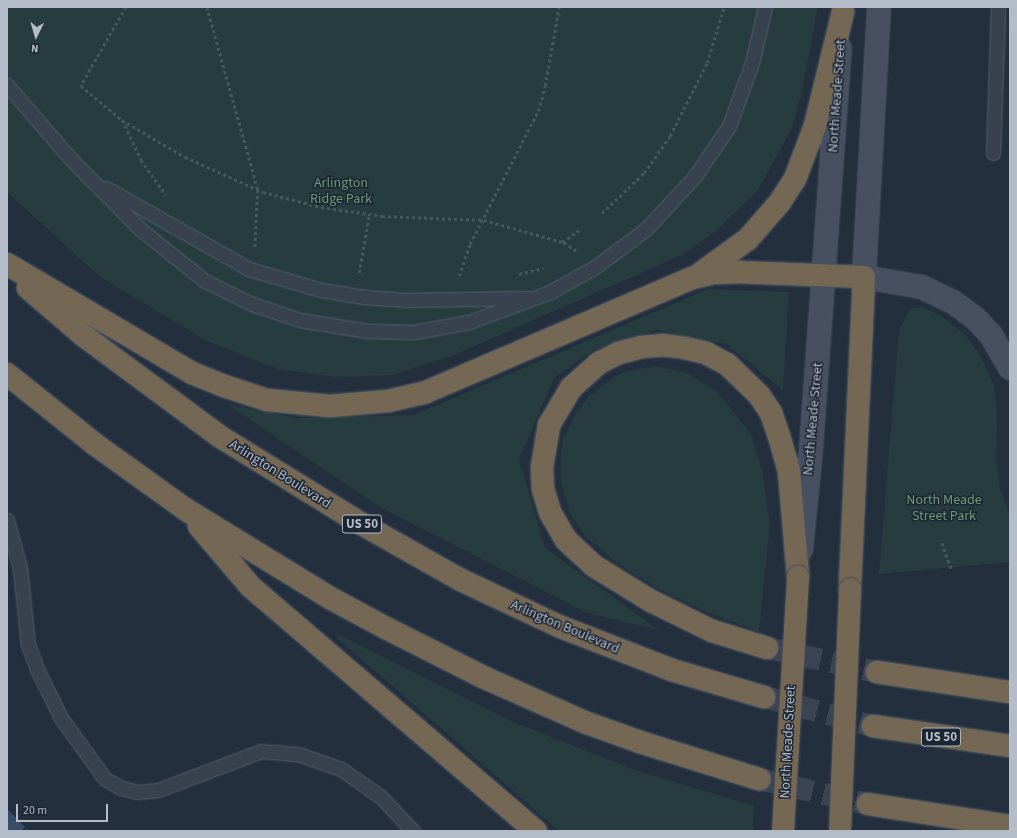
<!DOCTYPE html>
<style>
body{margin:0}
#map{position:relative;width:1017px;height:838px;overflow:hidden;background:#242f3e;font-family:"Source Sans 3",sans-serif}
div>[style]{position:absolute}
.green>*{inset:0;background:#263c3f}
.water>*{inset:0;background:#394c67}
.highway-tunnel>*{height:22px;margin-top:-11px;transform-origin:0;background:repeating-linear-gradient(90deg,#3a4453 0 22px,transparent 0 33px)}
.path>*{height:2.5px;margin-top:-1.25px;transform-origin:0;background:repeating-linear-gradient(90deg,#44595c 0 3px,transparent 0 6px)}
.roads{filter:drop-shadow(0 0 1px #565f6c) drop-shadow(0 0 1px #565f6c)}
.lane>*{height:13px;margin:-6.5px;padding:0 6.5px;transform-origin:6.5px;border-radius:6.5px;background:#38414e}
.secondary>*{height:22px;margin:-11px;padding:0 11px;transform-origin:11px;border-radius:11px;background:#465061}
.highway>*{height:22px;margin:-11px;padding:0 11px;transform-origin:11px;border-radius:11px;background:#746855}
.bridges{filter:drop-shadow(0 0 1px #434c59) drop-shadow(0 0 1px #434c59)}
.highway-bridge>*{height:22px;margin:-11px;padding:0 11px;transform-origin:11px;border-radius:11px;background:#746855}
span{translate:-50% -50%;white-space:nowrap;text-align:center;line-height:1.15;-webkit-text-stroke:3px #1d2633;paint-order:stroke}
.shield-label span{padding:1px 3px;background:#1d2633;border:1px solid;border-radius:3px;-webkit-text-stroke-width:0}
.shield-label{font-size:13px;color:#b4bcc9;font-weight:700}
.street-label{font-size:14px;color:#b4bcc9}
.park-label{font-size:14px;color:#6b9a76}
.frame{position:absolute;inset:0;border:8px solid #b4bcc9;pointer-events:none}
.north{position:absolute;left:16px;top:16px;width:40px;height:40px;-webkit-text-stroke:3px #1d2633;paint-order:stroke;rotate:185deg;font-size:11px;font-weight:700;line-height:16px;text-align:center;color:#b4bcc9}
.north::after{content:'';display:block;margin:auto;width:14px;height:18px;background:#b4bcc9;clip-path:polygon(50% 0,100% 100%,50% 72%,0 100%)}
.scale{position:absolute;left:16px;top:804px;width:92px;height:18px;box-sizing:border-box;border:2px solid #b4bcc9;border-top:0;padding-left:5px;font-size:12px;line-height:14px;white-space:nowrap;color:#b4bcc9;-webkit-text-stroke:3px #1d2633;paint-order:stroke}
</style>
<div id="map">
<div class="green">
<div style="clip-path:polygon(7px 7px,818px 7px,803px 87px,792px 128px,758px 190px,716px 231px,682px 255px,454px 355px,392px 375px,335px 377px,277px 369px,205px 340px,100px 277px,7px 192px)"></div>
<div style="clip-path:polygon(708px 289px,789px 292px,783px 390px,726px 344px,656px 330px,594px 350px,554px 378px,519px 459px,545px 548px,659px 630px,587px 613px,380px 507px,227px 404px,297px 418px,414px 415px)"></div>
<div style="clip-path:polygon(924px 307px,943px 317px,966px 335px,982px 359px,994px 385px,997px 410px,996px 458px,1000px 488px,1010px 517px,1010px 562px,879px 574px,899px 330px,910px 309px)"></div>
<div style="clip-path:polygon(658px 366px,687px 373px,715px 390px,751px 434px,762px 470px,770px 523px,759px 632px,704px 611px,655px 587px,615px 562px,585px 536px,569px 512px,561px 479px,561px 455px,563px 439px,575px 414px,590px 395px,613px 378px,626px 371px)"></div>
<div style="clip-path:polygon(338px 634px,516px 723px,635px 770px,754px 806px,753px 831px,559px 831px,336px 637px)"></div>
</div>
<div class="water">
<div style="clip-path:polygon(7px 809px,25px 827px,21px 831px,7px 831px)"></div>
</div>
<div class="highway-tunnel">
<div style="left:767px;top:648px;width:113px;rotate:12.3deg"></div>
<div style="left:764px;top:697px;width:113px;rotate:14.9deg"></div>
<div style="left:759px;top:779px;width:112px;rotate:12.9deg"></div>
</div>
<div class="path">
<div style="left:126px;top:7px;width:91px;rotate:119.7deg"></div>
<div style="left:81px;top:86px;width:53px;rotate:39.7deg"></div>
<div style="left:122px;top:120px;width:73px;rotate:30.4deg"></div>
<div style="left:185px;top:157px;width:85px;rotate:24.2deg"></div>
<div style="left:263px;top:192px;width:60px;rotate:14.5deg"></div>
<div style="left:321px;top:207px;width:62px;rotate:8.4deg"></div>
<div style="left:382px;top:216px;width:102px;rotate:2.2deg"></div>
<div style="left:484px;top:220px;width:81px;rotate:15.8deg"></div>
<div style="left:167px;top:7px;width:45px"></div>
<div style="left:207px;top:7px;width:190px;rotate:74.4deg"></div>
<div style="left:258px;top:190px;width:57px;rotate:93deg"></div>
<div style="left:123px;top:120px;width:44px;rotate:65.8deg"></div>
<div style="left:141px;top:160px;width:43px;rotate:54.5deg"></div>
<div style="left:602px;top:213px;width:58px;rotate:-43.6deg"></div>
<div style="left:644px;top:173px;width:45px;rotate:-54.9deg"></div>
<div style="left:670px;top:136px;width:82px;rotate:-63.1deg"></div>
<div style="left:707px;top:63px;width:59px;rotate:-73.1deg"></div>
<div style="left:576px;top:251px;width:17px;rotate:-147deg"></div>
<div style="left:562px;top:242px;width:23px;rotate:-34deg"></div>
<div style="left:359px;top:273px;width:59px;rotate:-80.2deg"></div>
<div style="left:519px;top:274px;width:25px;rotate:-14deg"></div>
<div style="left:459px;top:276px;width:34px;rotate:-71deg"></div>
<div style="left:470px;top:244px;width:149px;rotate:-62.9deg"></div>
<div style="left:538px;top:111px;width:26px;rotate:-74deg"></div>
<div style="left:545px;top:86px;width:80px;rotate:-80deg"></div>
<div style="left:942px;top:543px;width:27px;rotate:70deg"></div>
</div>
<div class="roads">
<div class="lane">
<div style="left:7px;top:85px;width:94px;rotate:49.3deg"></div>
<div style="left:68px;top:156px;width:103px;rotate:45.4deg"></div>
<div style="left:140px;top:229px;width:83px;rotate:38.7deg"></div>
<div style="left:205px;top:281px;width:52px;rotate:26.1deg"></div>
<div style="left:252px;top:304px;width:51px;rotate:18.4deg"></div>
<div style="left:300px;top:320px;width:69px;rotate:9.2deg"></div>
<div style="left:368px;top:331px;width:46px;rotate:1.2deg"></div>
<div style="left:414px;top:332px;width:56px;rotate:-10.3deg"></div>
<div style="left:469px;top:322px;width:86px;rotate:-20.3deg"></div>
<div style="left:550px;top:292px;width:51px;rotate:-29.1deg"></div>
<div style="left:595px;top:267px;width:64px;rotate:-36.7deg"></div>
<div style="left:646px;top:229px;width:72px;rotate:-47.2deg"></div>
<div style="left:695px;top:176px;width:60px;rotate:-55.8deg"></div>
<div style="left:729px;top:126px;width:67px;rotate:-69.9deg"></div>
<div style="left:752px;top:63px;width:57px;rotate:-76.9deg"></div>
<div style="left:993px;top:153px;width:146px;rotate:-88deg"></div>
<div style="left:106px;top:188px;width:164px;rotate:29.5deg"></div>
<div style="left:249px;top:269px;width:75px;rotate:16.3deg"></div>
<div style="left:321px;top:290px;width:44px;rotate:9.2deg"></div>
<div style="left:364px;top:297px;width:42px;rotate:4.1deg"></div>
<div style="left:406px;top:300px;width:121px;rotate:-0.9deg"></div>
<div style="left:7px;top:520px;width:50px;rotate:74.8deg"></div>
<div style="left:20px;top:568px;width:77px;rotate:84.1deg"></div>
<div style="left:28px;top:645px;width:26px;rotate:69deg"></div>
<div style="left:37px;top:669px;width:55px;rotate:63.9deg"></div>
<div style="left:61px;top:718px;width:75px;rotate:54.2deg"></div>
<div style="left:105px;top:779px;width:18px;rotate:29deg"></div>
<div style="left:121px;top:788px;width:17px;rotate:13deg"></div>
<div style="left:138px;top:792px;width:20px;rotate:-6deg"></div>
<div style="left:158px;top:790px;width:110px;rotate:-20.7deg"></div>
<div style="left:261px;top:751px;width:37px;rotate:5deg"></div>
<div style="left:298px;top:754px;width:46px;rotate:19.2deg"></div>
<div style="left:341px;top:769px;width:49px;rotate:35deg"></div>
<div style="left:381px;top:797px;width:47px;rotate:46.7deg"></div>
</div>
<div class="secondary">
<div style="left:879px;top:7px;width:270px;rotate:93.2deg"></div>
<div style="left:864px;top:277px;width:59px;rotate:9.8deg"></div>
<div style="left:922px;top:287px;width:34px;rotate:26deg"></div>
<div style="left:953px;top:302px;width:27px;rotate:36deg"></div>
<div style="left:975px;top:318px;width:23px;rotate:47deg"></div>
<div style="left:991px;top:335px;width:38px;rotate:60deg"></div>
<div style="left:801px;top:550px;width:101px;rotate:-84.3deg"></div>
<div style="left:811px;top:449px;width:402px;rotate:-85.9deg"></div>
</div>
<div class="highway">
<div style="left:7px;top:264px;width:215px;rotate:30.5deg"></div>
<div style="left:192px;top:373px;width:31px;rotate:22deg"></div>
<div style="left:221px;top:385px;width:48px;rotate:18.1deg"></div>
<div style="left:267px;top:400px;width:63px;rotate:5.4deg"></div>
<div style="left:330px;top:406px;width:58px;rotate:-4.9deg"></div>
<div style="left:388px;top:401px;width:39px;rotate:-13deg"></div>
<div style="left:426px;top:392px;width:289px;rotate:-23.2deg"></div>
<div style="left:692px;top:278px;width:23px;rotate:-13deg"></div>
<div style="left:714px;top:273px;width:23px;rotate:-2deg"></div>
<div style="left:737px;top:272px;width:127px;rotate:2.3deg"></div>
<div style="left:864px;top:277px;width:312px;rotate:92.6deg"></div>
<div style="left:701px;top:273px;width:58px;rotate:-35.9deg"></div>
<div style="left:748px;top:239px;width:49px;rotate:-49.1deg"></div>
<div style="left:780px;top:202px;width:27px;rotate:-57deg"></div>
<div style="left:795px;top:179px;width:57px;rotate:-69.3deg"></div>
<div style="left:815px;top:126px;width:117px;rotate:-76.2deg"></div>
<div style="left:28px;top:288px;width:74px;rotate:40.6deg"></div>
<div style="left:84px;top:336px;width:168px;rotate:36.5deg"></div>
<div style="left:219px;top:436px;width:166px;rotate:31.7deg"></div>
<div style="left:360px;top:523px;width:61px;rotate:29.5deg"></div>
<div style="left:413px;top:553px;width:55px;rotate:29.4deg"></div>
<div style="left:461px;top:580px;width:110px;rotate:25.2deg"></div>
<div style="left:561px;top:627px;width:119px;rotate:21.2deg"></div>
<div style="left:672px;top:670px;width:96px;rotate:16.4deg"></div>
<div style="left:7px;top:374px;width:114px;rotate:38.6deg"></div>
<div style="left:96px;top:445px;width:110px;rotate:35.7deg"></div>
<div style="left:185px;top:509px;width:172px;rotate:31.5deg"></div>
<div style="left:332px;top:599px;width:61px;rotate:28.2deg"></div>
<div style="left:386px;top:628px;width:109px;rotate:26.8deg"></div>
<div style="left:483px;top:677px;width:114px;rotate:23.9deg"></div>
<div style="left:587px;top:723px;width:56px;rotate:19.7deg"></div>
<div style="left:640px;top:742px;width:125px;rotate:17.3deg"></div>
<div style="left:199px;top:526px;width:80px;rotate:49.6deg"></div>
<div style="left:251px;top:587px;width:375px;rotate:40.6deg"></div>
<div style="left:767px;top:648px;width:58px;rotate:-162.8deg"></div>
<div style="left:712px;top:631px;width:68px;rotate:-153.8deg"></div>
<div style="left:651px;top:601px;width:67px;rotate:-148.4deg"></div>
<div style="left:594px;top:566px;width:38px;rotate:-137deg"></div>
<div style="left:566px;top:540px;width:32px;rotate:-120deg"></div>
<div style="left:550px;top:512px;width:24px;rotate:-107deg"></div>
<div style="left:543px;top:489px;width:22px;rotate:-93deg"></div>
<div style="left:542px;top:467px;width:43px;rotate:-80.5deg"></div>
<div style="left:549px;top:425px;width:43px;rotate:-59.3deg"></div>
<div style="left:571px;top:388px;width:38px;rotate:-42deg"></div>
<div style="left:599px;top:363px;width:22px;rotate:-27deg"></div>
<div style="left:619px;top:353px;width:23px;rotate:-15deg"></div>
<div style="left:641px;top:347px;width:21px;rotate:-5deg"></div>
<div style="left:662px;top:345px;width:23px;rotate:7deg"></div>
<div style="left:685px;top:348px;width:22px;rotate:13deg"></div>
<div style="left:706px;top:353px;width:24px;rotate:28deg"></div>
<div style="left:727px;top:364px;width:45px;rotate:44.1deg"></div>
<div style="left:759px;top:395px;width:22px;rotate:56deg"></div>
<div style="left:771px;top:413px;width:24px;rotate:71deg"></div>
<div style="left:779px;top:436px;width:36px;rotate:74deg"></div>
<div style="left:789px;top:471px;width:105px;rotate:85.1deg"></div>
<div style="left:877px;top:672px;width:134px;rotate:8.6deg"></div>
<div style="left:873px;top:726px;width:138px;rotate:8.3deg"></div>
<div style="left:868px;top:804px;width:144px;rotate:8.8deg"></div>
</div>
</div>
<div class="bridges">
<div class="highway-bridge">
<div style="left:783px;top:831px;width:255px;rotate:-86.6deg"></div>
<div style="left:840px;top:831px;width:242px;rotate:-87.6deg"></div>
</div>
</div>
<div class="shield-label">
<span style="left:362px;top:524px">US 50</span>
<span style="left:941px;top:737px">US 50</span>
</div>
<div class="street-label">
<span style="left:837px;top:96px;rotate:-86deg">North Meade Street</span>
<span style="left:813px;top:419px;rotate:-85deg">North Meade Street</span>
<span style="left:280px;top:474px;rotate:32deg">Arlington Boulevard</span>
<span style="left:565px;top:627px;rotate:23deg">Arlington Boulevard</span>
<span style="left:788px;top:742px;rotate:-87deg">North Meade Street</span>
</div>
<div class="park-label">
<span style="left:341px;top:191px">Arlington<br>Ridge Park</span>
<span style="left:944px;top:508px">North Meade<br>Street Park</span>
</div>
<div class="frame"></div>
<div class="north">N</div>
<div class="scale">20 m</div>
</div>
